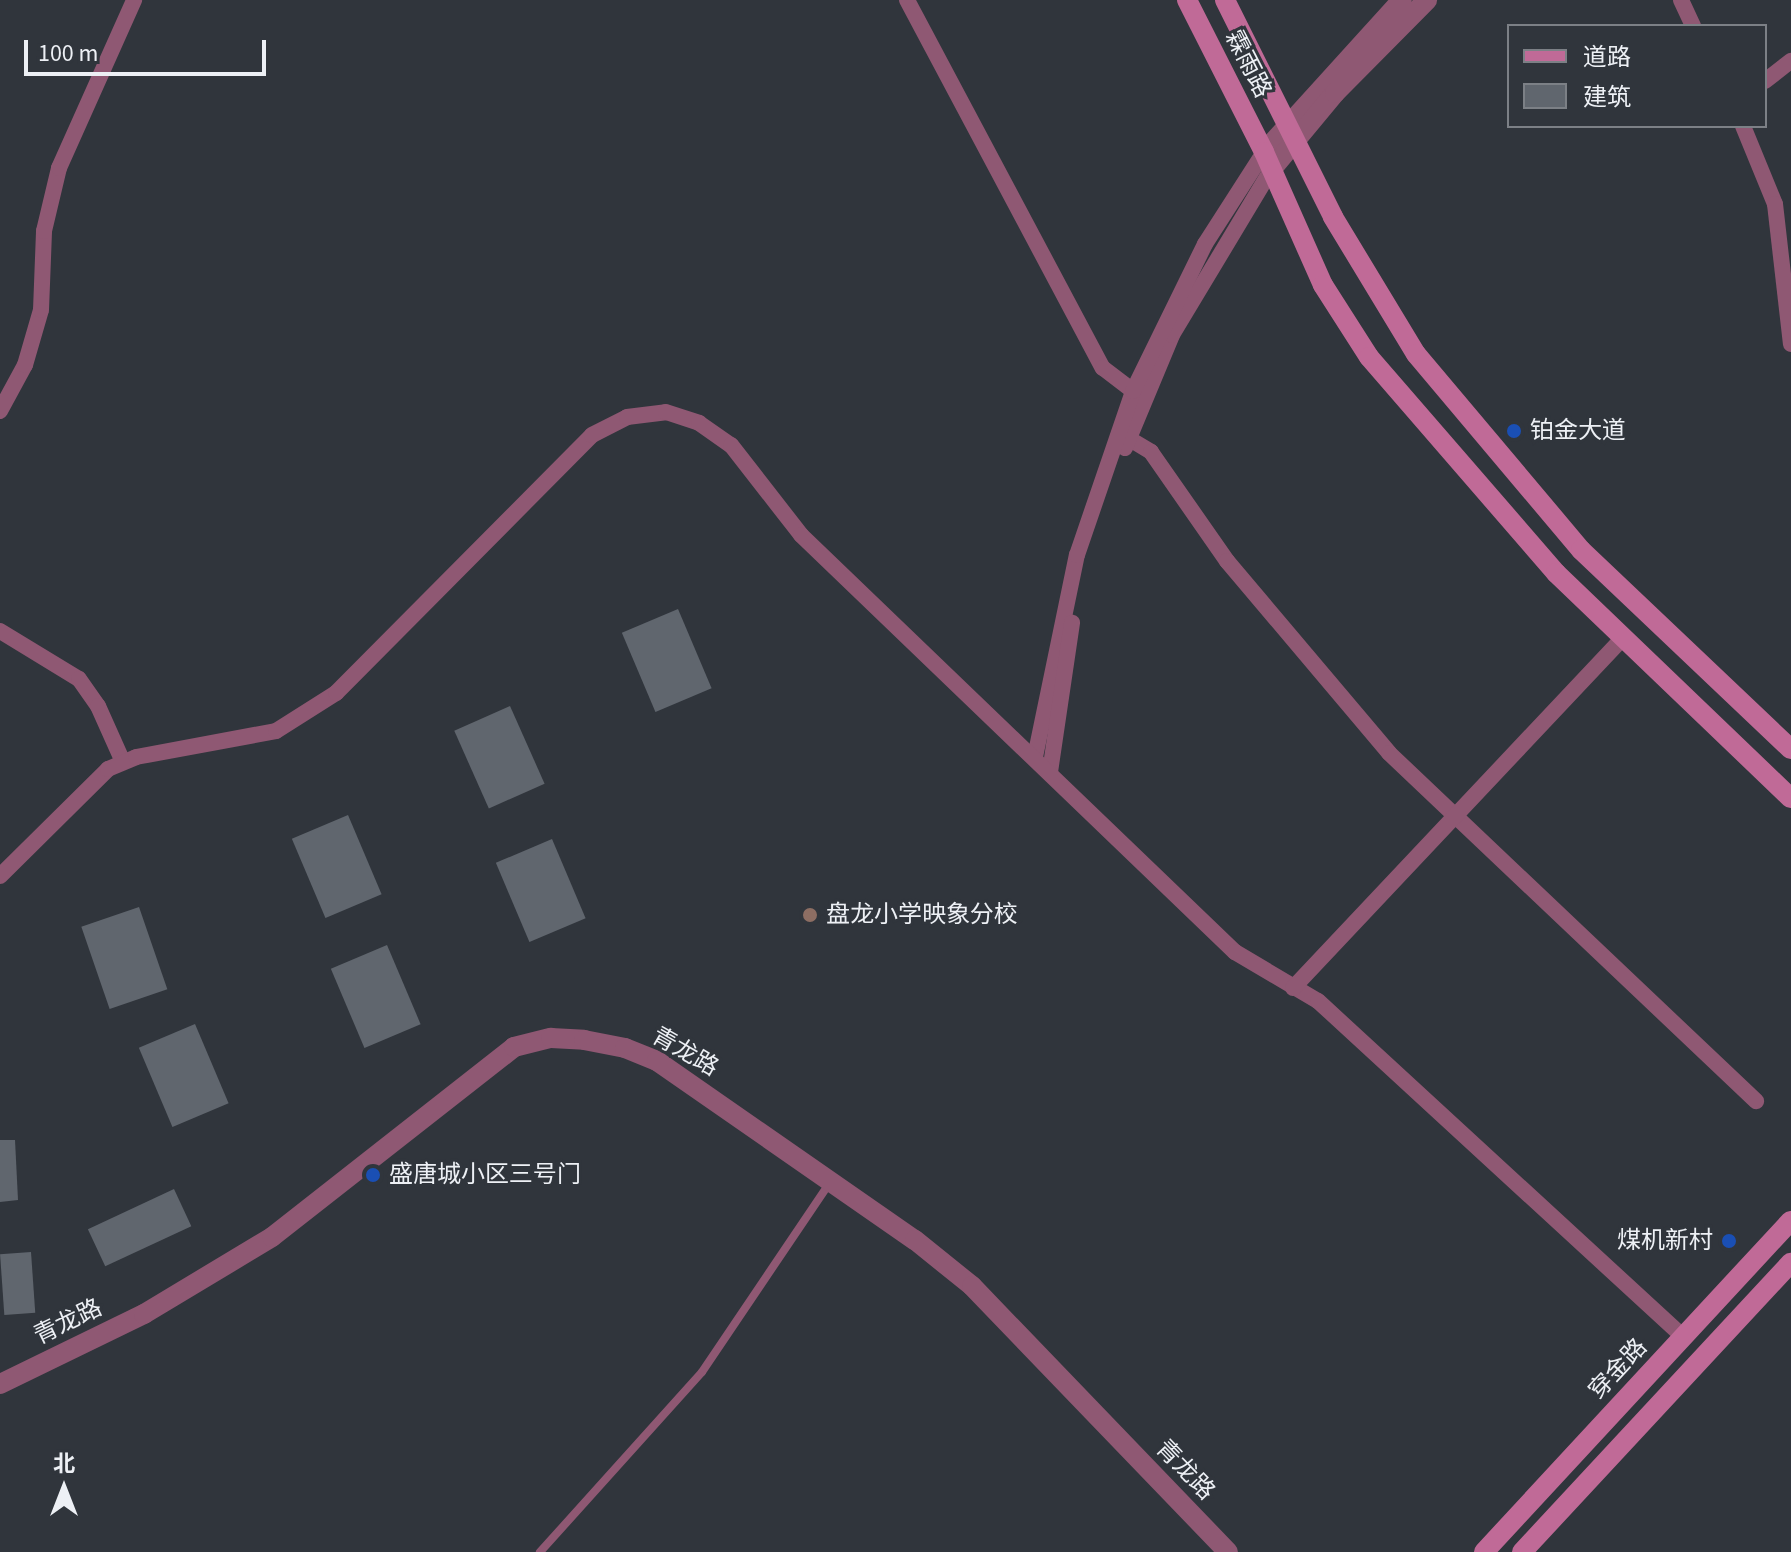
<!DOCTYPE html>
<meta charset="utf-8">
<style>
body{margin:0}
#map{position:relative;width:1791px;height:1552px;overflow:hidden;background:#30353c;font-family:"Source Sans 3","Noto Sans SC",sans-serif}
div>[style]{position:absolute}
.building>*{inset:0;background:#60666e;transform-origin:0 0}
.service>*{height:8px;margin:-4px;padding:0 4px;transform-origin:4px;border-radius:4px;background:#8f5873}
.minor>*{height:16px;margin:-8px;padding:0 8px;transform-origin:8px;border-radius:8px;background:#8f5873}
.tertiary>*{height:20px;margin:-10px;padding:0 10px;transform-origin:10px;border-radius:10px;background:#8f5873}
.secondary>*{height:20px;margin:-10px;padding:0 10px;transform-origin:10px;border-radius:10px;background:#c06a97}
.dots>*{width:22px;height:22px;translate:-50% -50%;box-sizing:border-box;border:4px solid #30353c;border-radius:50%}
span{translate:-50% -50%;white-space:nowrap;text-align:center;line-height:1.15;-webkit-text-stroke:6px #30353c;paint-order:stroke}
.street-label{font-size:24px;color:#edf0f5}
.poi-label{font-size:24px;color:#edf0f5}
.left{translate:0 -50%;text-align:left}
.right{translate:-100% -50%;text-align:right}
.legend{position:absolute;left:1507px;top:24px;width:260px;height:104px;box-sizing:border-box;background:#30353c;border:2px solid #7c8086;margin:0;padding:10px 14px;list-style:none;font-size:24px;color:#edf0f5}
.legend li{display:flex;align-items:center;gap:16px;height:40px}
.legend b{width:40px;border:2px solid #7c8086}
.north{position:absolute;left:24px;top:1448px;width:80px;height:80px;-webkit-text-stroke:6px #30353c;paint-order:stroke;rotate:0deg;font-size:22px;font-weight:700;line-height:32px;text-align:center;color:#edf0f5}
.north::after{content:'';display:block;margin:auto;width:28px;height:36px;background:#edf0f5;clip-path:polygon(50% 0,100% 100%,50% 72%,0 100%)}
.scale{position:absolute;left:24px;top:40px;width:242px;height:36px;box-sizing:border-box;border:4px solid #edf0f5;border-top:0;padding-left:10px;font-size:24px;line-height:28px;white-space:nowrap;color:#edf0f5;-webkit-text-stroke:6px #30353c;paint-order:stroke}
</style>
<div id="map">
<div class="building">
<div style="left:678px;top:609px;width:86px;height:61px;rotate:67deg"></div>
<div style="left:510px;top:706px;width:85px;height:61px;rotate:66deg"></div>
<div style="left:348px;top:815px;width:86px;height:61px;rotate:67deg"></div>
<div style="left:552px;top:839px;width:86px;height:61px;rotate:67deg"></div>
<div style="left:139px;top:907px;width:87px;height:61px;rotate:71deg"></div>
<div style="left:387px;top:945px;width:86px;height:61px;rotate:67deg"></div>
<div style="left:195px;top:1024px;width:86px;height:61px;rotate:67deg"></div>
<div style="clip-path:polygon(0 1140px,15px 1140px,18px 1200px,0 1202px)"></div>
<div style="left:174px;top:1189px;width:41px;height:95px;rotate:65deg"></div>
<div style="left:31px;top:1252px;width:61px;height:31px;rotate:86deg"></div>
</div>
<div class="service">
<div style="left:540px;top:1552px;width:242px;rotate:-48deg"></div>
<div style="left:702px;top:1372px;width:229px;rotate:-56deg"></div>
</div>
<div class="minor">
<div style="left:907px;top:0;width:417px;rotate:62deg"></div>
<div style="left:1103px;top:368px;width:48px;rotate:37.3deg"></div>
<div style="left:1681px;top:0;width:29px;rotate:65deg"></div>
<div style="left:1765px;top:81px;width:33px;rotate:-38deg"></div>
<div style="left:1743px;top:126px;width:84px;rotate:67.7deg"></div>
<div style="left:1775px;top:204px;width:141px;rotate:83.5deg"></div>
<div style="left:0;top:411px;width:52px;rotate:-61.5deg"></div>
<div style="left:25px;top:365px;width:57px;rotate:-73.8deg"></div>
<div style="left:41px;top:310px;width:79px;rotate:-87.8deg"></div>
<div style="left:44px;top:231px;width:65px;rotate:-76.6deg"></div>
<div style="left:59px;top:168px;width:184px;rotate:-65.9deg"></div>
<div style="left:1128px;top:438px;width:27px;rotate:31deg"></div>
<div style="left:1151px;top:452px;width:133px;rotate:55.1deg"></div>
<div style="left:1227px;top:561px;width:251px;rotate:49.8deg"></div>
<div style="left:1389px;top:753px;width:506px;rotate:43.48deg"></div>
<div style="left:1125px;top:448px;width:122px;rotate:-67.4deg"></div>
<div style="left:1172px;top:335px;width:192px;rotate:-59deg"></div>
<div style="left:0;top:631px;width:92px;rotate:31.3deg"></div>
<div style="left:79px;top:679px;width:33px;rotate:55deg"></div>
<div style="left:98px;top:706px;width:61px;rotate:65.9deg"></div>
<div style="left:1035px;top:757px;width:206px;rotate:-78.3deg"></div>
<div style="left:1077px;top:555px;width:173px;rotate:-71.1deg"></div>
<div style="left:1133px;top:391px;width:164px;rotate:-63.9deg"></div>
<div style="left:1205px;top:244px;width:109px;rotate:-57.3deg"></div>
<div style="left:1050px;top:772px;width:151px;rotate:-81.6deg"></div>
<div style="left:0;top:876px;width:152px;rotate:-44.7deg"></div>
<div style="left:108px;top:769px;width:30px;rotate:-23deg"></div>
<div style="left:136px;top:757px;width:142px;rotate:-10.5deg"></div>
<div style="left:276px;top:731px;width:71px;rotate:-32.3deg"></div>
<div style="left:336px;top:693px;width:363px;rotate:-45.2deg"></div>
<div style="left:592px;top:435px;width:39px;rotate:-27deg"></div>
<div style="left:627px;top:417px;width:39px;rotate:-7deg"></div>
<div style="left:666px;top:412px;width:35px;rotate:18deg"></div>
<div style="left:699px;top:423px;width:39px;rotate:35deg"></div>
<div style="left:731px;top:445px;width:114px;rotate:52.1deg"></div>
<div style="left:801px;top:535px;width:602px;rotate:43.86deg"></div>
<div style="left:1235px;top:952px;width:96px;rotate:30.6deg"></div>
<div style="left:1318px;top:1001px;width:497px;rotate:42.6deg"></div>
<div style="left:1293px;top:988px;width:481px;rotate:-46.7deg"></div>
</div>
<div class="tertiary">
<div style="left:1264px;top:152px;width:205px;rotate:-47.8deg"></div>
<div style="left:1271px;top:170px;width:100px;rotate:-50.3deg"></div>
<div style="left:1335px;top:93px;width:131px;rotate:-45.3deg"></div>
<div style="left:0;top:1384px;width:160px;rotate:-25.9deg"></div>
<div style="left:144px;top:1314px;width:149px;rotate:-31deg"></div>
<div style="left:272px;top:1237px;width:308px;rotate:-38.1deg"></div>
<div style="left:514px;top:1047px;width:38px;rotate:-14deg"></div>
<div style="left:551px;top:1038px;width:33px;rotate:3deg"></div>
<div style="left:584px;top:1040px;width:42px;rotate:11deg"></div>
<div style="left:625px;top:1048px;width:35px;rotate:22deg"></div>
<div style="left:657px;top:1061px;width:314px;rotate:34.8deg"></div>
<div style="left:915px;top:1240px;width:73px;rotate:38.9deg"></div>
<div style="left:972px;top:1286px;width:369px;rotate:46.1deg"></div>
</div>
<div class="secondary">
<div style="left:1187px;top:0;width:170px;rotate:63.1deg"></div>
<div style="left:1264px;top:152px;width:145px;rotate:66.1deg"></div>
<div style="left:1323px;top:285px;width:85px;rotate:57.4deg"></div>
<div style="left:1369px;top:357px;width:286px;rotate:49.1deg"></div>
<div style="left:1556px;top:573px;width:325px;rotate:43.8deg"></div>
<div style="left:1225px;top:0;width:242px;rotate:63.5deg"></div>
<div style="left:1333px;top:217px;width:160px;rotate:58.8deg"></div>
<div style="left:1416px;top:354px;width:256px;rotate:49.9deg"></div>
<div style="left:1581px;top:550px;width:289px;rotate:43.5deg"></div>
<div style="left:1484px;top:1552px;width:451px;rotate:-47.2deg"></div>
<div style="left:1522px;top:1552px;width:395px;rotate:-47.1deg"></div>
</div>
<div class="dots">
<div style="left:1514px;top:431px;background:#1a4fb4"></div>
<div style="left:810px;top:915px;background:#8d6e63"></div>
<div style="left:373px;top:1175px;background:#1a4fb4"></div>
<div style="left:1729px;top:1241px;background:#1a4fb4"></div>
</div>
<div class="street-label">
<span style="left:1248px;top:64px;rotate:63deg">霖雨路</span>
<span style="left:685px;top:1052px;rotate:30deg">青龙路</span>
<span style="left:68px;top:1322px;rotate:-26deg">青龙路</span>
<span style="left:1618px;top:1369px;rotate:-47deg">穿金路</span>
<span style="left:1185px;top:1470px;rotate:46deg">青龙路</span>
</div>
<div class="poi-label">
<span class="left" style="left:1530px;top:431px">铂金大道</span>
<span class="left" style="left:826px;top:915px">盘龙小学映象分校</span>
<span class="left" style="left:389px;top:1175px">盛唐城小区三号门</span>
<span class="right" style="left:1713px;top:1241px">煤机新村</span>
</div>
<ul class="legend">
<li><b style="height:10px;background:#c06a97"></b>道路</li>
<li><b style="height:22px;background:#60666e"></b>建筑</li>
</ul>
<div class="north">北</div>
<div class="scale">100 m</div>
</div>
